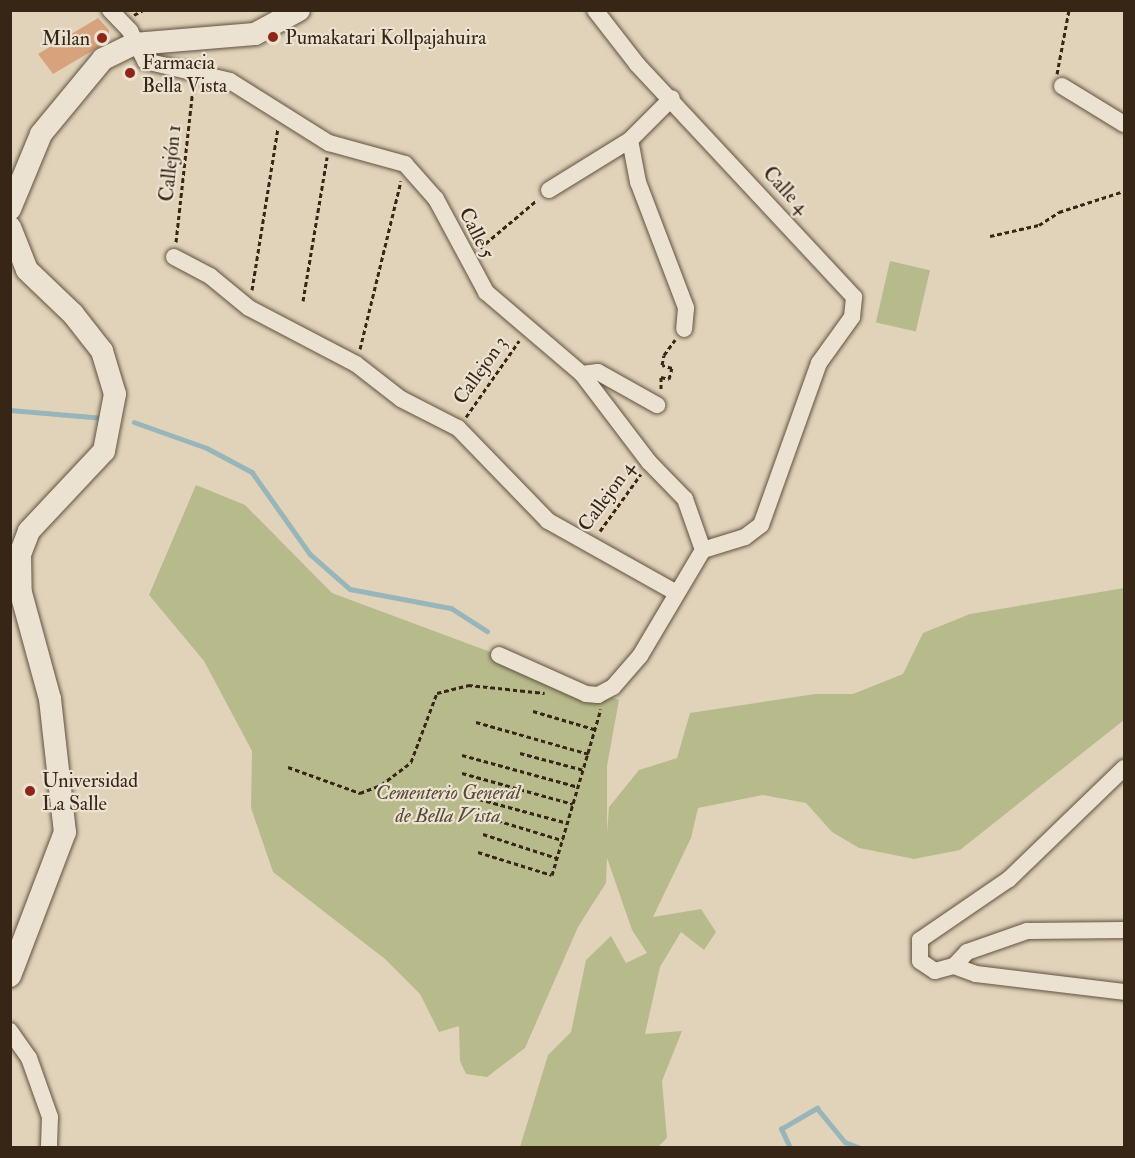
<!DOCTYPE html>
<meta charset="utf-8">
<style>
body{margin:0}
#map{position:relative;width:1135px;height:1158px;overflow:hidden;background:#e1d3ba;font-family:"IM FELL Double Pica",serif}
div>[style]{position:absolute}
.green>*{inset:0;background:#b7bb8c;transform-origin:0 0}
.stream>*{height:4.5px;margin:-2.25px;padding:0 2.25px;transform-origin:2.25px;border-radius:2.25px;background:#98b6b9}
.building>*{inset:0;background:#d7a27c}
.path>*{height:3px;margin-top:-1.5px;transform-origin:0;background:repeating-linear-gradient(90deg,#372616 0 4.5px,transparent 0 7.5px)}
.roads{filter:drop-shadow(0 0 2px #62513f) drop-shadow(0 0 2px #62513f)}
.street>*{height:16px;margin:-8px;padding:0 8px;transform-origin:8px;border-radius:8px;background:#ece2d2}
.secondary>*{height:22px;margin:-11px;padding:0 11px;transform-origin:11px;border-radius:11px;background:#ece2d2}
.dots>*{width:16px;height:16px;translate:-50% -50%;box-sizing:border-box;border:3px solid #ece2d2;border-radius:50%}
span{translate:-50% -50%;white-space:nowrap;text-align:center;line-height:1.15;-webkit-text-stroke:4.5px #ece2d2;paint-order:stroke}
.poi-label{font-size:20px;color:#372616}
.left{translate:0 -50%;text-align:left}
.right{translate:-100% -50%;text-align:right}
.street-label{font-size:20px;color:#372616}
.park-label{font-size:20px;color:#574b34;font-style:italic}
.frame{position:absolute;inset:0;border:12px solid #372616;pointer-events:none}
</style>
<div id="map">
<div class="green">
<div style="left:890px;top:261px;width:41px;height:63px;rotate:13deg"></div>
<div style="clip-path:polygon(196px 485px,245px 505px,332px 593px,619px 700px,607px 766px,607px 833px,609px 807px,639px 770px,677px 758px,690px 713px,815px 694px,853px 694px,903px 674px,923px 633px,970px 614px,1124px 588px,1124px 720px,960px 850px,914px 859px,859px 848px,832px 832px,806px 803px,763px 795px,698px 808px,691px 838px,653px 917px,701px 909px,716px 932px,704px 950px,681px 932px,660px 967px,645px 1034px,682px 1031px,662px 1081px,667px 1138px,658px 1147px,520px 1147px,548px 1055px,571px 1032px,586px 960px,611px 936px,626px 963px,647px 953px,632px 930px,607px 858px,606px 883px,578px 927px,525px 1048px,487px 1077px,466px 1074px,460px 1061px,459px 1026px,439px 1032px,420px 994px,385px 959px,273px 872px,251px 808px,252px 751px,204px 661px,149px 595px)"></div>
</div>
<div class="stream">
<div style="left:10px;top:410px;width:94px;rotate:4.9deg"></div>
<div style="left:134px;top:422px;width:77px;rotate:19.6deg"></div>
<div style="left:207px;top:448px;width:51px;rotate:28.1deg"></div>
<div style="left:252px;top:472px;width:100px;rotate:54.7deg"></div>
<div style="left:310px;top:554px;width:53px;rotate:41.2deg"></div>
<div style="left:350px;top:589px;width:103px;rotate:10.7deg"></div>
<div style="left:451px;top:608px;width:43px;rotate:32.6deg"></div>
<div style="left:790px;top:1148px;width:21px;rotate:-115deg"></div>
<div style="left:781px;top:1129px;width:42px;rotate:-30.3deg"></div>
<div style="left:817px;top:1108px;width:44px;rotate:50.5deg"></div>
<div style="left:845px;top:1142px;width:17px;rotate:21deg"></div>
</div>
<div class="building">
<div style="clip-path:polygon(98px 18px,109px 30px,109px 41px,53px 74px,38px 54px)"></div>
</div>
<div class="path">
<div style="left:134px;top:15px;width:10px;rotate:-29deg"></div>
<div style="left:1057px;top:74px;width:65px;rotate:-79.4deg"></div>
<div style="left:990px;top:236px;width:50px;rotate:-12.7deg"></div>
<div style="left:1039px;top:225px;width:24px;rotate:-33deg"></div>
<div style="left:1059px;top:212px;width:68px;rotate:-17.9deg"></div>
<div style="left:176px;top:242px;width:155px;rotate:-83.7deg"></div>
<div style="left:480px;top:248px;width:75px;rotate:-40.1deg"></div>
<div style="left:252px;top:290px;width:164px;rotate:-80.9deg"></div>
<div style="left:303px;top:301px;width:146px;rotate:-80.5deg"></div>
<div style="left:360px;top:349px;width:173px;rotate:-76.3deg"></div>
<div style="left:661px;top:389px;width:12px;rotate:-90deg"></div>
<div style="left:661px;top:377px;width:8px;rotate:14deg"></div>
<div style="left:669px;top:379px;width:11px;rotate:-75deg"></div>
<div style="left:672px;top:368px;width:10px;rotate:-163deg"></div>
<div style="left:662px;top:365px;width:10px;rotate:-79deg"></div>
<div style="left:664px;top:355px;width:19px;rotate:-54deg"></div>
<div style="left:466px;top:417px;width:93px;rotate:-55.1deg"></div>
<div style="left:600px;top:531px;width:70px;rotate:-54.3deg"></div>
<div style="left:533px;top:711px;width:67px;rotate:16.5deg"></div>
<div style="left:476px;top:722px;width:117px;rotate:15.8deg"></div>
<div style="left:520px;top:753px;width:66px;rotate:14.9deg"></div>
<div style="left:462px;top:755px;width:121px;rotate:15.3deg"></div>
<div style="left:288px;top:767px;width:77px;rotate:19.9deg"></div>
<div style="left:360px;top:793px;width:22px;rotate:-21deg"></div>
<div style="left:381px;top:785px;width:38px;rotate:-37deg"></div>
<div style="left:411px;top:762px;width:74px;rotate:-69.4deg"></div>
<div style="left:437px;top:693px;width:32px;rotate:-14deg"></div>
<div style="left:468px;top:685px;width:77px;rotate:5.9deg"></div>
<div style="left:462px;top:773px;width:115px;rotate:15.6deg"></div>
<div style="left:479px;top:799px;width:92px;rotate:15.1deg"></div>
<div style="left:483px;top:816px;width:83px;rotate:16.9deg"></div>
<div style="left:483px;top:834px;width:78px;rotate:18deg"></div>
<div style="left:478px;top:852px;width:77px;rotate:17.3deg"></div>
<div style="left:552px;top:875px;width:173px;rotate:-73.6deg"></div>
</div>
<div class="roads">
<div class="street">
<div style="left:110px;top:10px;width:29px;rotate:46deg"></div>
<div style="left:130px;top:31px;width:34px;rotate:63deg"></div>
<div style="left:145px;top:61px;width:87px;rotate:13.2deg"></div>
<div style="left:230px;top:81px;width:117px;rotate:32.1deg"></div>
<div style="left:329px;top:143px;width:79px;rotate:15.4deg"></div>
<div style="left:405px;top:164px;width:47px;rotate:48.5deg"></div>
<div style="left:436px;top:199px;width:106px;rotate:61.7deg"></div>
<div style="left:486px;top:292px;width:126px;rotate:40.5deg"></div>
<div style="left:582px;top:374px;width:111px;rotate:52.7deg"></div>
<div style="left:649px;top:462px;width:52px;rotate:45.8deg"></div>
<div style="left:685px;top:499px;width:54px;rotate:70.6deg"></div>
<div style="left:1062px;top:86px;width:73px;rotate:31.5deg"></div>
<div style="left:630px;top:140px;width:43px;rotate:79.2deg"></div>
<div style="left:638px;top:182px;width:135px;rotate:69.1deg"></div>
<div style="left:686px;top:308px;width:21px;rotate:95deg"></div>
<div style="left:549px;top:190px;width:95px;rotate:-31.7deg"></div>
<div style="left:630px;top:140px;width:59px;rotate:-45deg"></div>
<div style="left:174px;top:257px;width:41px;rotate:27.8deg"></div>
<div style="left:210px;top:276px;width:50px;rotate:39.4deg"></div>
<div style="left:249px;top:308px;width:121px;rotate:27.6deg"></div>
<div style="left:356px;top:364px;width:57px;rotate:37.9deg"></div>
<div style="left:401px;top:399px;width:64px;rotate:27deg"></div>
<div style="left:458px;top:428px;width:129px;rotate:45.9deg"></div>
<div style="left:548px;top:521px;width:145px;rotate:29.2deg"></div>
<div style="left:582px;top:374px;width:16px;rotate:-7deg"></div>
<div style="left:598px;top:372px;width:68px;rotate:29.2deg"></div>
<div style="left:499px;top:655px;width:95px;rotate:24.1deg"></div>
<div style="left:586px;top:694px;width:12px;rotate:5deg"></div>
<div style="left:598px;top:695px;width:17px;rotate:-28deg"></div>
<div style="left:613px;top:687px;width:41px;rotate:-48.9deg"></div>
<div style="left:640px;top:656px;width:123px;rotate:-59.3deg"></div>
<div style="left:703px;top:550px;width:44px;rotate:-17.2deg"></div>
<div style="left:745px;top:537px;width:20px;rotate:-37deg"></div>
<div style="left:761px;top:525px;width:172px;rotate:-70.3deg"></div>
<div style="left:819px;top:363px;width:57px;rotate:-54.3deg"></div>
<div style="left:852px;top:317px;width:20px;rotate:-84deg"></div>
<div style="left:854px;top:297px;width:318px;rotate:-133deg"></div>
<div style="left:637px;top:64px;width:68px;rotate:-127.9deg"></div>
<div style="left:1124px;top:768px;width:160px;rotate:136deg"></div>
<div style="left:1009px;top:879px;width:108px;rotate:145.6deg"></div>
<div style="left:920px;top:940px;width:21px;rotate:90deg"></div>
<div style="left:920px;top:961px;width:18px;rotate:34deg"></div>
<div style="left:935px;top:971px;width:20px;rotate:-15deg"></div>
<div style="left:954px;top:966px;width:23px;rotate:20deg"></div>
<div style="left:976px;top:974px;width:149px;rotate:6.9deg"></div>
<div style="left:954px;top:966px;width:19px;rotate:-47deg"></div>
<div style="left:967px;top:952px;width:64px;rotate:-19.3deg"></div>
<div style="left:1027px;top:931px;width:97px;rotate:-0.6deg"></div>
<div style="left:10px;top:1031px;width:33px;rotate:55deg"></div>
<div style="left:29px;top:1058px;width:63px;rotate:70.4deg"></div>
<div style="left:50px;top:1117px;width:31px;rotate:92deg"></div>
</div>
<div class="secondary">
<div style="left:10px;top:209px;width:81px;rotate:-67.5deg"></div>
<div style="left:41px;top:134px;width:97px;rotate:-50.4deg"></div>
<div style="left:103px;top:59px;width:34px;rotate:-26deg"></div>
<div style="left:134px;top:44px;width:121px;rotate:-4.7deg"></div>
<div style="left:255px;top:34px;width:50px;rotate:-28.6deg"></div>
<div style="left:10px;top:227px;width:46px;rotate:68.4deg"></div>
<div style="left:27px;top:270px;width:64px;rotate:43.7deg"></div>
<div style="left:73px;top:314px;width:47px;rotate:51.9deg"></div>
<div style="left:102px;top:351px;width:45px;rotate:73.2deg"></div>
<div style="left:115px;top:394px;width:58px;rotate:100.9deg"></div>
<div style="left:104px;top:451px;width:110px;rotate:133.2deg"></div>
<div style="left:29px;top:531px;width:25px;rotate:111deg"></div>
<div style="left:20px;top:554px;width:39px;rotate:89deg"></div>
<div style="left:21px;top:593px;width:110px;rotate:74.7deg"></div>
<div style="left:50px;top:699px;width:134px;rotate:83.6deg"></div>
<div style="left:65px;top:832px;width:154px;rotate:110.9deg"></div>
</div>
</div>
<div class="dots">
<div style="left:273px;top:37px;background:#8f2418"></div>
<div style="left:102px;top:38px;background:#8f2418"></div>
<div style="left:130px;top:73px;background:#8f2418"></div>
<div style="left:30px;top:791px;background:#8f2418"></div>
</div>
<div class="poi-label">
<span class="left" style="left:285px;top:37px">Pumakatari Kollpajahuira</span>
<span class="right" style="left:90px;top:38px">Milan</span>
<span class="left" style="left:142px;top:74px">Farmacia<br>Bella Vista</span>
<span class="left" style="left:42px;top:792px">Universidad<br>La Salle</span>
</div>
<div class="street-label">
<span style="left:170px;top:163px;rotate:-84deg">Callejón 1</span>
<span style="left:786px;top:190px;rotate:47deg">Calle 4</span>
<span style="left:477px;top:233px;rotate:63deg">Calle 5</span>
<span style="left:480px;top:370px;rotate:-55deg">Callejon 3</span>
<span style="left:606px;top:496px;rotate:-54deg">Callejon 4</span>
</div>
<div class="park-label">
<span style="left:448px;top:804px">Cementerio General<br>de Bella Vista</span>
</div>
<div class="frame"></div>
</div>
